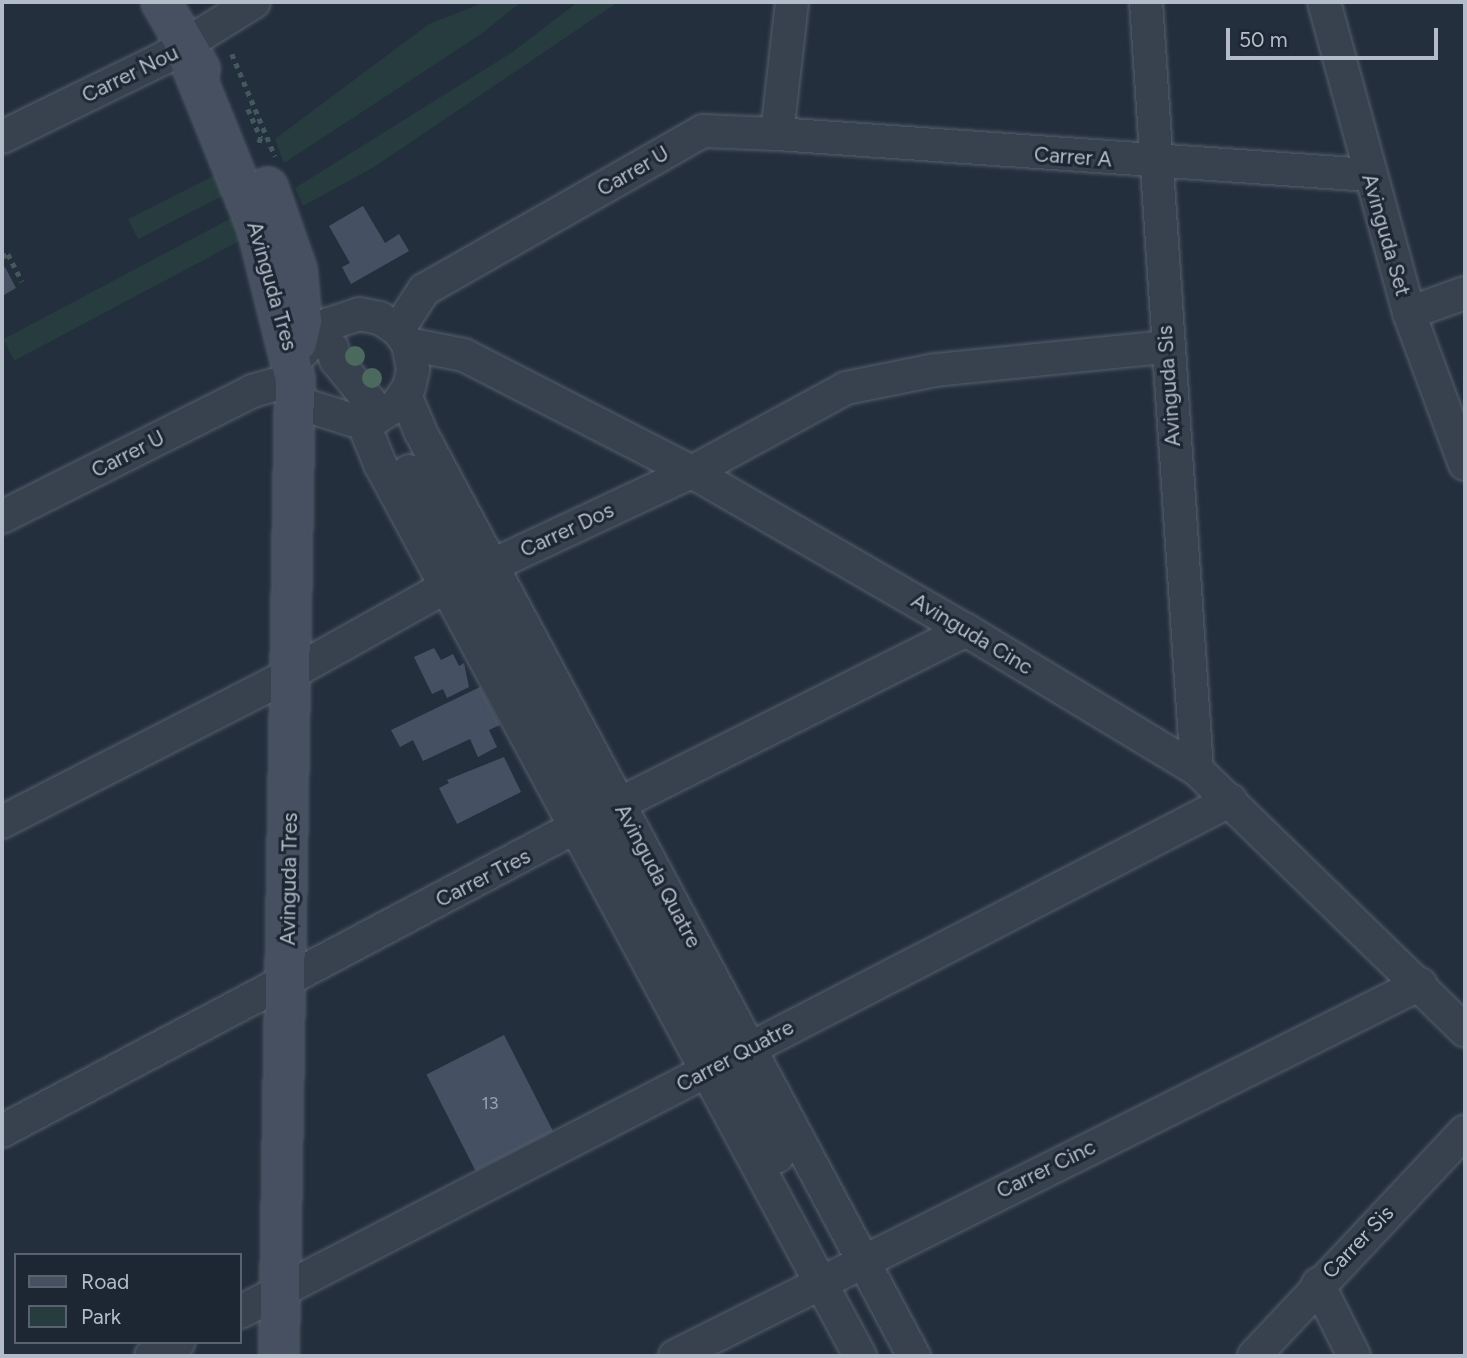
<!DOCTYPE html>
<style>
body{margin:0}
#map{position:relative;width:1467px;height:1358px;overflow:hidden;background:#242f3e;font-family:Figtree,sans-serif}
div>[style]{position:absolute}
.green>*{inset:0;background:#263c3f;transform-origin:0 0}
.building>*{inset:0;background:#455162;transform-origin:0 0}
.path>*{height:4.5px;margin-top:-2.25px;transform-origin:0;background:repeating-linear-gradient(90deg,#44595c 0 5px,transparent 0 10px)}
.roads{filter:drop-shadow(0 0 2px #565f6c) drop-shadow(0 0 2px #565f6c)}
.street>*{height:32px;margin:-16px;padding:0 16px;transform-origin:16px;border-radius:16px;background:#38414e}
.secondary>*{height:38px;margin:-19px;padding:0 19px;transform-origin:19px;border-radius:19px;background:#465061}
.trees>*{width:20px;height:20px;margin:-10px;border-radius:50%;background:#4b6a5d}
span{translate:-50% -50%;white-space:nowrap;text-align:center;line-height:1.15;-webkit-text-stroke:6px #1d2633;paint-order:stroke}
.number-label{font-size:18px;color:#98a1af}
.number-label span{-webkit-text-stroke-width:0}
.street-label{font-size:21px;color:#b4bcc9}
.frame{position:absolute;inset:0;border:4px solid #b4bcc9;pointer-events:none}
.legend{position:absolute;left:14px;top:1253px;width:228px;height:91px;box-sizing:border-box;background:#1d2633;border:2px solid #59626f;margin:0;padding:9px 12px;list-style:none;font-size:21px;color:#b4bcc9}
.legend li{display:flex;align-items:center;gap:14px;height:35px}
.legend b{width:35px;border:2px solid #59626f}
.scale{position:absolute;left:1226px;top:28px;width:212px;height:32px;box-sizing:border-box;border:4px solid #b4bcc9;border-top:0;padding-left:9px;font-size:21px;line-height:24px;white-space:nowrap;color:#b4bcc9;-webkit-text-stroke:5px #1d2633;paint-order:stroke}
</style>
<div id="map">
<div class="green">
<div style="clip-path:polygon(485px 2px,521px 2px,481px 34px,284px 163px,275px 139px,429px 24px)"></div>
<div style="clip-path:polygon(578px 2px,618px 2px,374px 167px,303px 206px,295px 188px,511px 53px)"></div>
<div style="left:219px;top:173px;width:22px;height:102px;rotate:63deg"></div>
<div style="left:239px;top:214px;width:24px;height:267px;rotate:62deg"></div>
</div>
<div class="building">
<div style="clip-path:polygon(363px 206px,385px 243px,399px 234px,409px 251px,351px 284px,342px 267px,350px 263px,329px 226px)"></div>
<div style="clip-path:polygon(5px 267px,16px 288px,2px 296px,2px 269px)"></div>
<div style="clip-path:polygon(434px 648px,441px 660px,453px 654px,459px 666px,464px 663px,469px 687px,447px 698px,443px 689px,432px 694px,414px 657px)"></div>
<div style="clip-path:polygon(480px 687px,500px 725px,489px 730px,497px 747px,478px 757px,470px 739px,423px 761px,413px 740px,400px 747px,391px 730px)"></div>
<div style="clip-path:polygon(504px 757px,521px 792px,457px 824px,439px 788px,449px 783px,447px 780px)"></div>
<div style="left:504px;top:1035px;width:108px;height:87px;rotate:63deg"></div>
</div>
<div class="path">
<div style="left:232px;top:54px;width:111px;rotate:67.1deg"></div>
<div style="left:248px;top:109px;width:32px;rotate:66deg"></div>
<div style="left:261px;top:138px;width:8px;rotate:113deg"></div>
<div style="left:2px;top:257px;width:7px;rotate:-27deg"></div>
<div style="left:8px;top:254px;width:31px;rotate:63deg"></div>
</div>
<div class="roads">
<div class="street">
<div style="left:1146px;top:2px;width:770px;rotate:86.2deg"></div>
<div style="left:1324px;top:2px;width:322px;rotate:74.7deg"></div>
<div style="left:1409px;top:313px;width:161px;rotate:69.7deg"></div>
<div style="left:777px;top:134px;width:593px;rotate:3.96deg"></div>
<div style="left:2px;top:137px;width:178px;rotate:-26deg"></div>
<div style="left:162px;top:59px;width:108px;rotate:-31.8deg"></div>
<div style="left:1409px;top:313px;width:59px;rotate:-19.7deg"></div>
<div style="left:398px;top:330px;width:48px;rotate:-57deg"></div>
<div style="left:424px;top:290px;width:321px;rotate:-29.7deg"></div>
<div style="left:703px;top:131px;width:74px;rotate:2.3deg"></div>
<div style="left:777px;top:134px;width:133px;rotate:-83.5deg"></div>
<div style="left:408px;top:344px;width:57px;rotate:11.1deg"></div>
<div style="left:464px;top:355px;width:256px;rotate:27.2deg"></div>
<div style="left:692px;top:472px;width:316px;rotate:30deg"></div>
<div style="left:966px;top:630px;width:270px;rotate:31.2deg"></div>
<div style="left:1197px;top:770px;width:374px;rotate:44.2deg"></div>
<div style="left:332px;top:348px;width:13px;rotate:72deg"></div>
<div style="left:336px;top:360px;width:55px;rotate:50.9deg"></div>
<div style="left:294px;top:361px;width:51px;rotate:-46.6deg"></div>
<div style="left:329px;top:324px;width:32px;rotate:-18deg"></div>
<div style="left:359px;top:314px;width:21px;rotate:11deg"></div>
<div style="left:380px;top:318px;width:22px;rotate:34deg"></div>
<div style="left:398px;top:330px;width:17px;rotate:54deg"></div>
<div style="left:408px;top:344px;width:26px;rotate:79deg"></div>
<div style="left:413px;top:370px;width:17px;rotate:103deg"></div>
<div style="left:409px;top:387px;width:22px;rotate:124deg"></div>
<div style="left:397px;top:405px;width:26px;rotate:148deg"></div>
<div style="left:375px;top:419px;width:23px;rotate:178deg"></div>
<div style="left:352px;top:420px;width:59px;rotate:-162.2deg"></div>
<div style="left:405px;top:395px;width:39px;rotate:67deg"></div>
<div style="left:420px;top:431px;width:1049px;rotate:61.9deg"></div>
<div style="left:362px;top:420px;width:48px;rotate:67.8deg"></div>
<div style="left:380px;top:464px;width:1013px;rotate:61.71deg"></div>
<div style="left:409px;top:471px;width:778px;rotate:61.75deg"></div>
<div style="left:2px;top:517px;width:280px;rotate:-26.7deg"></div>
<div style="left:252px;top:391px;width:45px;rotate:-15.6deg"></div>
<div style="left:2px;top:822px;width:305px;rotate:-27.1deg"></div>
<div style="left:274px;top:683px;width:197px;rotate:-29.2deg"></div>
<div style="left:446px;top:587px;width:272px;rotate:-25.1deg"></div>
<div style="left:692px;top:472px;width:175px;rotate:-28.6deg"></div>
<div style="left:846px;top:388px;width:91px;rotate:-11.4deg"></div>
<div style="left:935px;top:370px;width:232px;rotate:-5.7deg"></div>
<div style="left:2px;top:1131px;width:698px;rotate:-27.92deg"></div>
<div style="left:619px;top:804px;width:388px;rotate:-26.6deg"></div>
<div style="left:1318px;top:1284px;width:80px;rotate:63.4deg"></div>
<div style="left:240px;top:1312px;width:1115px;rotate:-27.32deg"></div>
<div style="left:151px;top:1356px;width:31px;rotate:-27deg"></div>
<div style="left:675px;top:1356px;width:833px;rotate:-26.53deg"></div>
<div style="left:1254px;top:1356px;width:308px;rotate:-46.8deg"></div>
</div>
<div class="secondary">
<div style="left:161px;top:2px;width:78px;rotate:59.8deg"></div>
<div style="left:184px;top:47px;width:195px;rotate:68deg"></div>
<div style="left:257px;top:228px;width:156px;rotate:75.9deg"></div>
<div style="left:295px;top:379px;width:977px;rotate:90.94deg"></div>
<div style="left:268px;top:187px;width:88px;rotate:70.7deg"></div>
<div style="left:297px;top:270px;width:51px;rotate:84.4deg"></div>
<div style="left:302px;top:321px;width:22px;rotate:103deg"></div>
</div>
</div>
<div class="trees">
<div style="left:355px;top:356px"></div>
<div style="left:372px;top:378px"></div>
</div>
<div class="number-label">
<span style="left:490px;top:1103px">13</span>
</div>
<div class="street-label">
<span style="left:130px;top:74px;rotate:-26deg">Carrer Nou</span>
<span style="left:1073px;top:157px;rotate:4deg">Carrer A</span>
<span style="left:633px;top:171px;rotate:-30deg">Carrer U</span>
<span style="left:1386px;top:235px;rotate:74deg">Avinguda Set</span>
<span style="left:272px;top:286px;rotate:74deg">Avinguda Tres</span>
<span style="left:1169px;top:386px;rotate:-94deg">Avinguda Sis</span>
<span style="left:128px;top:454px;rotate:-27deg">Carrer U</span>
<span style="left:567px;top:530px;rotate:-25deg">Carrer Dos</span>
<span style="left:972px;top:634px;rotate:31deg">Avinguda Cinc</span>
<span style="left:658px;top:876px;rotate:62deg">Avinguda Quatre</span>
<span style="left:483px;top:878px;rotate:-27deg">Carrer Tres</span>
<span style="left:289px;top:879px;rotate:-89deg">Avinguda Tres</span>
<span style="left:735px;top:1056px;rotate:-28deg">Carrer Quatre</span>
<span style="left:1046px;top:1169px;rotate:-26deg">Carrer Cinc</span>
<span style="left:1358px;top:1242px;rotate:-46deg">Carrer Sis</span>
</div>
<div class="frame"></div>
<ul class="legend">
<li><b style="height:9px;background:#465061"></b>Road</li>
<li><b style="height:19px;background:#263c3f"></b>Park</li>
</ul>
<div class="scale">50 m</div>
</div>
